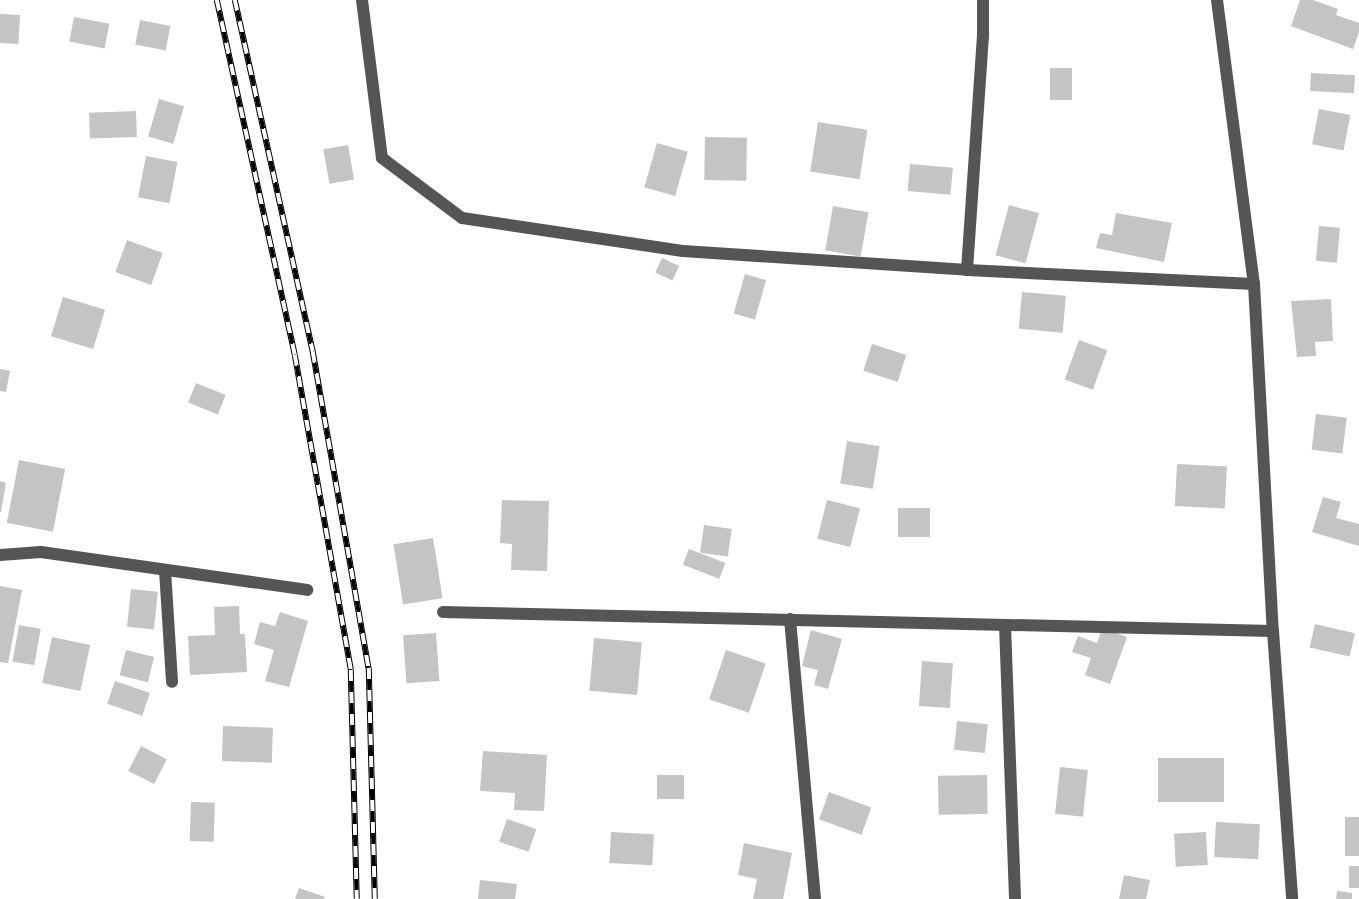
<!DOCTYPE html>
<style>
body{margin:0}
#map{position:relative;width:1359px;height:899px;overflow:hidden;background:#fff;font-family:"Varela Round",sans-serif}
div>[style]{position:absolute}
.building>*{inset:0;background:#c4c4c4;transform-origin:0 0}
.minor>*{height:12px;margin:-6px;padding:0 6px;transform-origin:6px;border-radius:6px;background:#555}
.rail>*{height:5.5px;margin-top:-2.75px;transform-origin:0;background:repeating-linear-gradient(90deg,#fff 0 11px,#000 0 22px);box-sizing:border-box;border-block:1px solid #000}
span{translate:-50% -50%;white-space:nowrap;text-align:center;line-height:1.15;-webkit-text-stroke:4.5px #fff;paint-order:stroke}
</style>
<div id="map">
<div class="building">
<div style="clip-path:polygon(1300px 0,1313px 0,1338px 9px,1336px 15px,1359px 23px,1359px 32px,1353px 49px,1291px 26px)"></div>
<div style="left:0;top:14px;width:20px;height:29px;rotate:3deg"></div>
<div style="left:74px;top:17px;width:36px;height:25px;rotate:11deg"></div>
<div style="left:140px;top:20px;width:31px;height:25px;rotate:11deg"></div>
<div style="left:1050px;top:68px;width:22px;height:32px"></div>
<div style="left:1311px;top:73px;width:44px;height:18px;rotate:3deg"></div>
<div style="left:159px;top:99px;width:26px;height:39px;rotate:16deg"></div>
<div style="left:1319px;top:109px;width:32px;height:36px;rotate:11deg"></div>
<div style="left:136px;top:111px;width:26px;height:47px;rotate:88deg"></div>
<div style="left:818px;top:122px;width:50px;height:50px;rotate:9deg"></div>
<div style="left:705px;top:137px;width:42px;height:43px;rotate:1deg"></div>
<div style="left:657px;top:143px;width:32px;height:46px;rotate:16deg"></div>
<div style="left:348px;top:145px;width:35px;height:25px;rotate:80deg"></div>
<div style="left:146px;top:156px;width:32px;height:42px;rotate:11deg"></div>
<div style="left:910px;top:164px;width:43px;height:27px;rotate:5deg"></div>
<div style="left:1009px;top:205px;width:31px;height:52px;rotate:15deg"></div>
<div style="left:833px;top:206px;width:36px;height:45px;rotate:10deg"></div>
<div style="clip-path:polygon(1116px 213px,1172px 223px,1164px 262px,1096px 248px,1100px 233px,1112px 235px)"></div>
<div style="left:1319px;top:226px;width:21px;height:35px;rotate:5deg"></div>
<div style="left:127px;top:240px;width:38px;height:34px;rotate:20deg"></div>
<div style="left:662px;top:258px;width:19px;height:16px;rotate:25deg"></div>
<div style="left:745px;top:274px;width:22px;height:41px;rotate:16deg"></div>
<div style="left:1022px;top:292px;width:44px;height:37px;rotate:5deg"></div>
<div style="left:63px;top:297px;width:44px;height:41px;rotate:17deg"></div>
<div style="clip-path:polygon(1331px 299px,1333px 341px,1315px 342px,1316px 356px,1297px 357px,1291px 301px)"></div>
<div style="left:1079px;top:340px;width:30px;height:42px;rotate:20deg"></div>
<div style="left:872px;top:344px;width:36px;height:28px;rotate:18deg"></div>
<div style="clip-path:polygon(0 369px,10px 371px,6px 392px,0 391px)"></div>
<div style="left:196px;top:383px;width:32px;height:21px;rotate:22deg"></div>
<div style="left:1316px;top:414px;width:31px;height:36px;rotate:7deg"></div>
<div style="left:847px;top:441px;width:33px;height:43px;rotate:9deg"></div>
<div style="left:19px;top:460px;width:47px;height:64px;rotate:11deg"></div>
<div style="left:1177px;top:464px;width:50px;height:42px;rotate:3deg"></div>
<div style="clip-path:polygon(0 481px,6px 483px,1px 512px,0 512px)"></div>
<div style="clip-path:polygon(1323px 497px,1341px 502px,1336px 518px,1359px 524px,1359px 546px,1312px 532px)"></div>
<div style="clip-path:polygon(502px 500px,549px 501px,547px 571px,511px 570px,512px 544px,500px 543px)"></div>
<div style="left:827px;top:500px;width:34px;height:40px;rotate:14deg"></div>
<div style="left:930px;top:508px;width:29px;height:32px;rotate:90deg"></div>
<div style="left:704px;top:525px;width:28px;height:28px;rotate:8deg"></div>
<div style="left:433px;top:538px;width:61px;height:40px;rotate:81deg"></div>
<div style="left:689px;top:549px;width:39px;height:17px;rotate:21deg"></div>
<div style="clip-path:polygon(0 586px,22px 590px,8px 663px,0 662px)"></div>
<div style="left:131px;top:589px;width:27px;height:38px;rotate:6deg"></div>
<div style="clip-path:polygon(239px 606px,240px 634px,245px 634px,247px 672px,190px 675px,188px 636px,215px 635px,214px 607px)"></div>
<div style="clip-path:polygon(280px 612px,308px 621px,289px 687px,265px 681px,274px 650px,254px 644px,260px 622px,275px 626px)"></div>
<div style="left:1315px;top:624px;width:41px;height:24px;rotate:13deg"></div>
<div style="left:19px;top:625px;width:22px;height:37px;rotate:10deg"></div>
<div style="clip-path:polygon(1102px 628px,1127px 637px,1110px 684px,1085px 675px,1091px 658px,1072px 652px,1078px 636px,1097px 643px)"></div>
<div style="clip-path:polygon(811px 630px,842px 639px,828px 689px,814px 685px,818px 670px,802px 666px)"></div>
<div style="left:436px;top:633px;width:48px;height:33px;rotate:86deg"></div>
<div style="left:52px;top:637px;width:39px;height:47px;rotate:12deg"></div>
<div style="left:594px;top:638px;width:48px;height:53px;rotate:5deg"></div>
<div style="left:126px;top:650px;width:29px;height:26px;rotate:14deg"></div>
<div style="left:726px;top:650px;width:42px;height:52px;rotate:19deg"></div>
<div style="left:922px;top:661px;width:31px;height:45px;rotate:4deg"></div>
<div style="left:115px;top:681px;width:37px;height:24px;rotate:19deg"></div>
<div style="left:957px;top:721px;width:31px;height:29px;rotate:6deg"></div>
<div style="left:223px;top:726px;width:50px;height:35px;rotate:2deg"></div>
<div style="left:141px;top:746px;width:29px;height:28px;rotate:27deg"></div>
<div style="clip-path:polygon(483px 751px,547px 755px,544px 811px,514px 810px,515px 793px,480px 791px)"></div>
<div style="left:1224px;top:758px;width:44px;height:66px;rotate:90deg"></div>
<div style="left:1060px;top:767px;width:28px;height:47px;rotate:6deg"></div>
<div style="left:657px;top:775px;width:27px;height:24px"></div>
<div style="left:987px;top:775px;width:39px;height:49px;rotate:89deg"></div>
<div style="left:829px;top:792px;width:45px;height:29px;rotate:20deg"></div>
<div style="left:191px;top:802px;width:24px;height:39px;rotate:2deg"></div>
<div style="left:1345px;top:817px;width:14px;height:39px"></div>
<div style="left:507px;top:819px;width:31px;height:24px;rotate:19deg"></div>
<div style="left:1216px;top:822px;width:44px;height:35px;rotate:3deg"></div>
<div style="left:611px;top:832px;width:43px;height:31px;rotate:3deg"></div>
<div style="left:1206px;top:832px;width:33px;height:32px;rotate:87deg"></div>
<div style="clip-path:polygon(744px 843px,792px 853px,783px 899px,753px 899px,757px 879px,738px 875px)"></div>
<div style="left:1359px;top:866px;width:22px;height:10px;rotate:90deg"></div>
<div style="clip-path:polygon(1124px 875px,1150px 880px,1146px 899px,1119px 899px)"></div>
<div style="clip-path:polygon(480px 880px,517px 884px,515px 899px,478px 899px)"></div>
<div style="clip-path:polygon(299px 888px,325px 897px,324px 899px,295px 899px)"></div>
<div style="clip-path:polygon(1337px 891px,1352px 893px,1352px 899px,1336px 899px)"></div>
</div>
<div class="minor">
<div style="left:362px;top:0;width:159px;rotate:82.8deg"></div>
<div style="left:382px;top:158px;width:100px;rotate:36.9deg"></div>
<div style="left:462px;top:218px;width:223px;rotate:8.5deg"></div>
<div style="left:683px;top:251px;width:285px;rotate:3.8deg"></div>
<div style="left:967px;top:270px;width:287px;rotate:2.8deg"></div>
<div style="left:1217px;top:0;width:286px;rotate:82.6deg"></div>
<div style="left:1254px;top:284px;width:348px;rotate:86.9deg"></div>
<div style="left:1273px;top:631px;width:269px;rotate:85.9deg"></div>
<div style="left:967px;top:270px;width:234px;rotate:-86.1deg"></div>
<div style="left:983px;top:37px;width:37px;rotate:-90deg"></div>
<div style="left:0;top:555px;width:41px;rotate:-4.2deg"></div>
<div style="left:41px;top:552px;width:269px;rotate:8.1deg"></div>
<div style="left:165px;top:570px;width:112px;rotate:86.4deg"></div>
<div style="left:443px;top:612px;width:830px;rotate:1.31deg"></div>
<div style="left:790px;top:619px;width:281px;rotate:84.9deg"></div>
<div style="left:1005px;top:625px;width:274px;rotate:87.9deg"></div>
</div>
<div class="rail">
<div style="left:217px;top:0;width:363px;rotate:77.6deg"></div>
<div style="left:295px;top:355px;width:320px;rotate:79.9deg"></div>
<div style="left:351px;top:670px;width:229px;rotate:88.5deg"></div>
<div style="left:235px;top:0;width:361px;rotate:77.5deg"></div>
<div style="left:313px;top:352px;width:321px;rotate:80deg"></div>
<div style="left:369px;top:668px;width:231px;rotate:88.5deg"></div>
</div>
</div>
